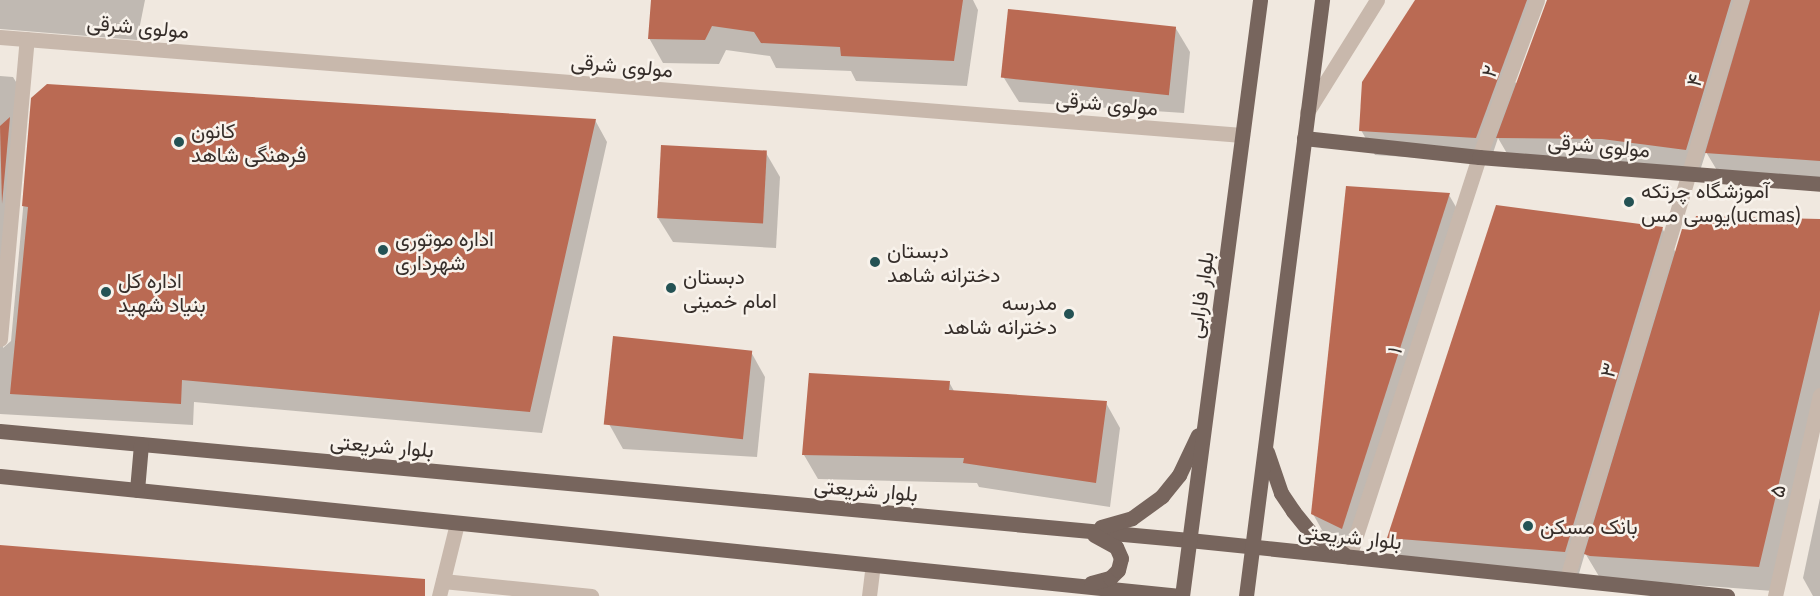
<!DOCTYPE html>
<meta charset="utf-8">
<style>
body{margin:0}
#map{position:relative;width:1820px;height:596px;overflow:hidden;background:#f0e8df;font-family:Lato,Vazirmatn,sans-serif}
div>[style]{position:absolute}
.shadow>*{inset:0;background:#0003}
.building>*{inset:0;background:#ba6a53;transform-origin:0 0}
.minor>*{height:15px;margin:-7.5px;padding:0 7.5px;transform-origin:7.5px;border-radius:7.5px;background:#c8b8ac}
.major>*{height:15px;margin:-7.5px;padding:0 7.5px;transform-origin:7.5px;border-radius:7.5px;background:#77655d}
.dots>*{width:16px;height:16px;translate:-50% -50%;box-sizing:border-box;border:3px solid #f8f2eb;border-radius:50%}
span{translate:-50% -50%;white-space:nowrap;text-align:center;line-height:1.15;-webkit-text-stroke:5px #f8f2eb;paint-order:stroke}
.street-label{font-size:21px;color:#362e2a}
.poi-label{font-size:21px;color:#362e2a}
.left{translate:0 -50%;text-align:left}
.right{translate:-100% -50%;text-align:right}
</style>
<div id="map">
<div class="shadow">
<div style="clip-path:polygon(0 0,145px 0,137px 40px,0 29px)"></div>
<div style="clip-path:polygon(652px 0,973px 0,978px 10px,967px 86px,856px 81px,851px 71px,776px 68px,770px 56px,726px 50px,719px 64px,663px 63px,649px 38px)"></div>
<div style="clip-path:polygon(1417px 0,1542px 0,1514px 80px,1517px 85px,1564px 0,1820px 0,1820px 184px,1721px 177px,1706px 152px,1699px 174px,1512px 162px,1498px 138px,1490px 162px,1375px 155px,1361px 130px)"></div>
<div style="clip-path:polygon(1175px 27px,1190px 52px,1184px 113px,1019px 102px,1004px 78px)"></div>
<div style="clip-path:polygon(0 76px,13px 77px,26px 98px,3px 348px,11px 341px,33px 99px,595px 120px,607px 142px,542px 433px,194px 402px,193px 425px,0 414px)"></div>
<div style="clip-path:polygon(766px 153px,780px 177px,776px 248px,673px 242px,658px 218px)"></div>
<div style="clip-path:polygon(1449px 195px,1463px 219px,1356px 553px,1327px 539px,1313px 514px)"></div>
<div style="clip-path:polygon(1820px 220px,1820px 392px,1773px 591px,1600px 578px,1585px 553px,1578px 577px,1403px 562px,1389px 538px,1662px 228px,1676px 253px)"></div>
<div style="clip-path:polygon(751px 352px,765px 377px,757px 457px,623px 449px,609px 424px)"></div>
<div style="clip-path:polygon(949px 382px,954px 391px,1106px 403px,1120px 428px,1110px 507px,979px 487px,977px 483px,818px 479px,804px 455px)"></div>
<div style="clip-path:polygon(1820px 498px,1820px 596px,1813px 596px,1803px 578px)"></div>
</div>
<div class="building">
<div style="clip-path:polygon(651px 0,963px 0,954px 61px,841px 56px,840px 47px,761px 43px,754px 32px,712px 26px,705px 40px,648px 39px)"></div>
<div style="clip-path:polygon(1415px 0,1527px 0,1476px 138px,1359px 131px,1362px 82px)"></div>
<div style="clip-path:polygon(1547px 0,1731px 0,1686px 150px,1602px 139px,1496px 138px)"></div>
<div style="clip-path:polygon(1750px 0,1820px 0,1820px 161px,1705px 153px)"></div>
<div style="left:1008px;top:9px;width:169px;height:69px;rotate:6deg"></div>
<div style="clip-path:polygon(47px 84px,596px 119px,530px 412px,182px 380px,181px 404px,10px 394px,28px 207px,22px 206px,31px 98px)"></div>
<div style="clip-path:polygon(10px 117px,2px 204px,0 126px)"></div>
<div style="left:661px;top:145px;width:106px;height:73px;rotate:3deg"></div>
<div style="clip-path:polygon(1346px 186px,1450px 193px,1342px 529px,1311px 514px)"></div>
<div style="clip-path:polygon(1496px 205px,1663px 227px,1565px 552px,1387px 538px)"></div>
<div style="clip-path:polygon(1696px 216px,1820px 219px,1820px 310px,1759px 567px,1590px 556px,1584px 554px,1682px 229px,1692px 230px)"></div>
<div style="left:613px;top:336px;width:140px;height:89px;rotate:6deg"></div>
<div style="clip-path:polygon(809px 373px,950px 381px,949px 390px,1107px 401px,1096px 483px,963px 463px,964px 458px,802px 455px)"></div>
<div style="clip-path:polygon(0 545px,425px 579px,425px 596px,0 596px)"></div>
</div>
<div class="minor">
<div style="left:0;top:37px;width:1246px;rotate:4.51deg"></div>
<div style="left:1307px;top:112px;width:132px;rotate:-58deg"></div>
<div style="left:0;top:339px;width:301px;rotate:-84.9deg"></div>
<div style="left:1349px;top:557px;width:421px;rotate:-72deg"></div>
<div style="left:1479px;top:157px;width:167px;rotate:-69.7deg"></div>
<div style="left:1567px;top:578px;width:604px;rotate:-73.25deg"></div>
<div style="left:443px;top:581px;width:149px;rotate:5.8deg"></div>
<div style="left:439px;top:596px;width:75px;rotate:-76.1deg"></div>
<div style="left:869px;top:596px;width:31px;rotate:-83deg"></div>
<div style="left:1775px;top:596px;width:206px;rotate:-77.4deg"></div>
</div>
<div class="major">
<div style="left:1304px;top:138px;width:176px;rotate:6.2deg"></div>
<div style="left:1479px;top:157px;width:342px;rotate:4.5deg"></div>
<div style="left:0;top:431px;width:1194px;rotate:5.24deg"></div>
<div style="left:1189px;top:540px;width:541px;rotate:5.94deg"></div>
<div style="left:1267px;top:452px;width:43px;rotate:71.1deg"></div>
<div style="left:1281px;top:493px;width:22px;rotate:56deg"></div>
<div style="left:1293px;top:511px;width:27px;rotate:51deg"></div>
<div style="left:1310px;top:532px;width:40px;rotate:32.9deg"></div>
<div style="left:0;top:476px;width:1186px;rotate:5.81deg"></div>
<div style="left:137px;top:490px;width:46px;rotate:-85deg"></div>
<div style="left:1101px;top:527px;width:32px;rotate:-16deg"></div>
<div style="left:1132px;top:518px;width:37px;rotate:-36deg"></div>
<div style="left:1162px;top:496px;width:27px;rotate:-51deg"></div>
<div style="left:1179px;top:475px;width:44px;rotate:-64.6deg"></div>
<div style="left:1091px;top:583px;width:20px;rotate:-15deg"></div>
<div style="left:1110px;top:578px;width:11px;rotate:-45deg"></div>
<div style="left:1118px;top:570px;width:12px;rotate:-76deg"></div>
<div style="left:1121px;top:558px;width:12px;rotate:-114deg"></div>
<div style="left:1116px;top:547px;width:25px;rotate:-151deg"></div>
<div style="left:1182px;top:596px;width:601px;rotate:-82.54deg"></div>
<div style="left:1246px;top:596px;width:601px;rotate:-82.73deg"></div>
</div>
<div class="dots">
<div style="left:179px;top:142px;background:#245254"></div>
<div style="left:1629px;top:202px;background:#245254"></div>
<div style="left:383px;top:250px;background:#245254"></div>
<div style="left:875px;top:262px;background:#245254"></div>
<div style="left:671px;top:288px;background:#245254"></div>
<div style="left:106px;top:292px;background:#245254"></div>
<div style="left:1069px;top:314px;background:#245254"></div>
<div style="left:1528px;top:526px;background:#245254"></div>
</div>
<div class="street-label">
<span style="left:138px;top:26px;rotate:5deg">مولوی شرقی</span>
<span style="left:622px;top:65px;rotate:5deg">مولوی شرقی</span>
<span style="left:1489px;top:71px;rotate:-70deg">۲</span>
<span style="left:1694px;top:80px;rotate:-73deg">۴</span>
<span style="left:1107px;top:103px;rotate:5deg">مولوی شرقی</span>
<span style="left:1599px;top:145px;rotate:5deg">مولوی شرقی</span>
<span style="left:1200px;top:295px;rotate:-82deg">بلوار فارابی</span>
<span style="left:1394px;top:350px;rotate:-72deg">۱</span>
<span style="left:1608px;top:370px;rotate:-73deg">۳</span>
<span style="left:382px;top:445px;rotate:5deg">بلوار شریعتی</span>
<span style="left:866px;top:489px;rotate:5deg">بلوار شریعتی</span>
<span style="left:1777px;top:491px;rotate:-77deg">۵</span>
<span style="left:1350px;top:536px;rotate:6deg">بلوار شریعتی</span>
</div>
<div class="poi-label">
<span class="left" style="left:191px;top:142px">کانون<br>فرهنگی شاهد</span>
<span class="left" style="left:1641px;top:202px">آموزشگاه چرتکه<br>یوسی مس(ucmas)</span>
<span class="left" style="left:395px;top:250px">اداره موتوری<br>شهرداری</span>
<span class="left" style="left:887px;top:262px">دبستان<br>دخترانه شاهد</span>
<span class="left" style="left:683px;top:288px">دبستان<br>امام خمینی</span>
<span class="left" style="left:118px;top:292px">اداره کل<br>بنیاد شهید</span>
<span class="right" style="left:1057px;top:314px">مدرسه<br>دخترانه شاهد</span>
<span class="left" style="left:1540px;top:526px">بانک مسکن</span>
</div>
</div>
